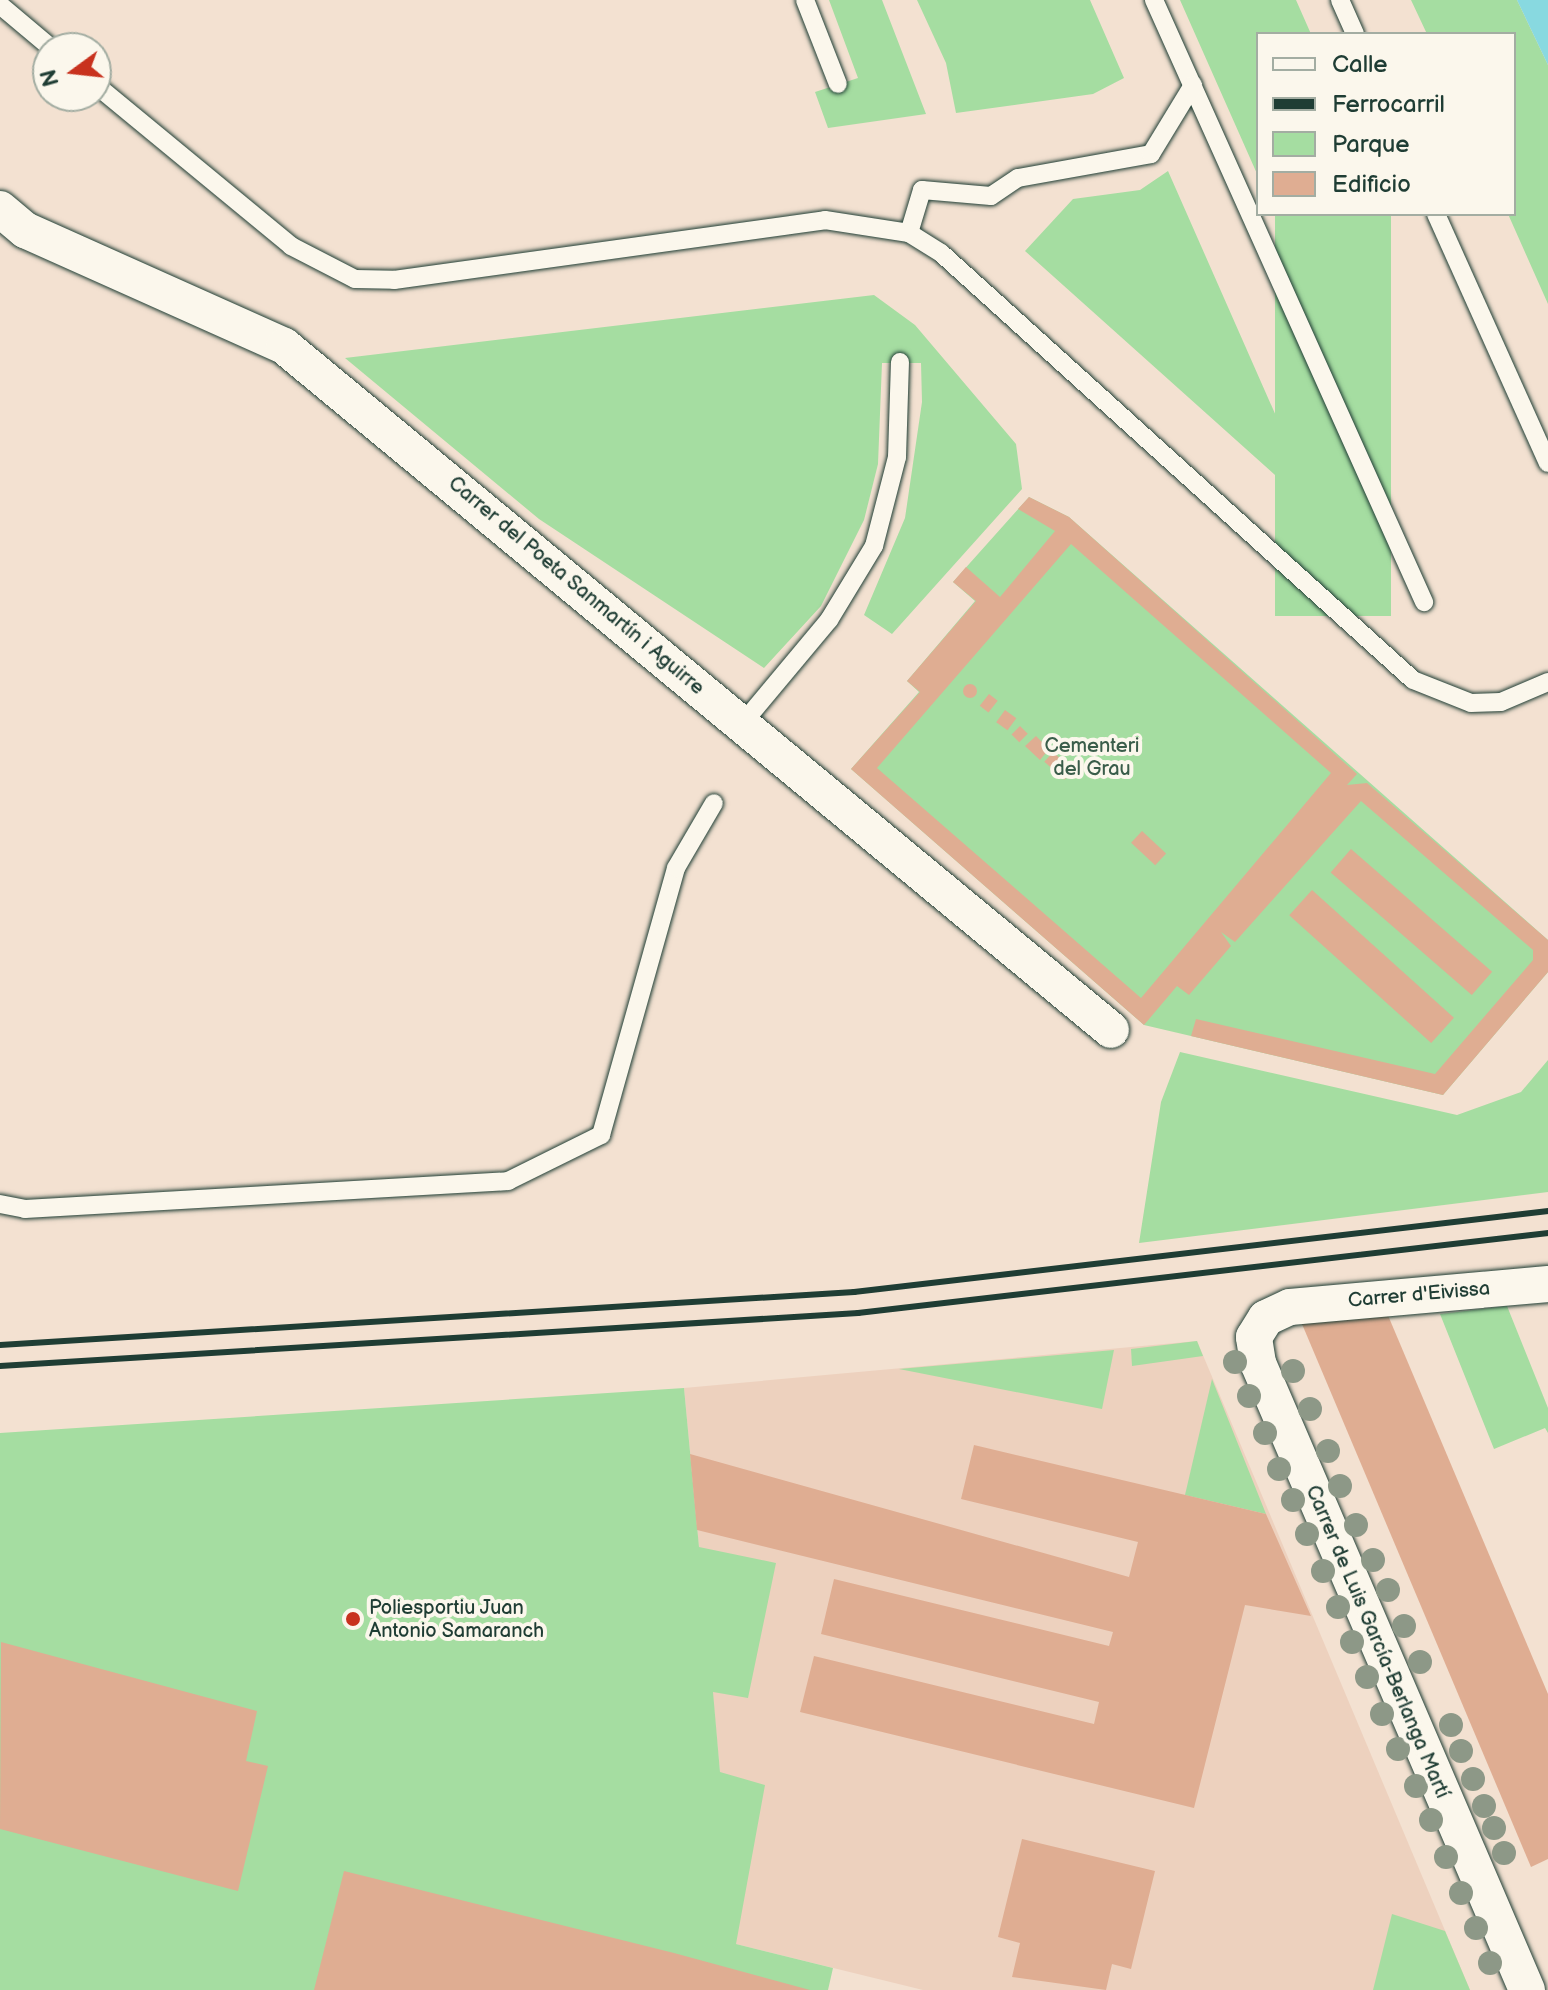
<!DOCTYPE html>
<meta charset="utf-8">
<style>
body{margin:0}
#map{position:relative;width:1548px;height:1990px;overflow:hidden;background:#f3e1d1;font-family:"Balsamiq Sans",sans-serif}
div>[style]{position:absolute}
.built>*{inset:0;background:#edd1be}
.green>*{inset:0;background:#a5dda1;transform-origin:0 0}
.water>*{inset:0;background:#88d9e0}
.building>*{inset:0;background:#dfad92;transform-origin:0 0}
.round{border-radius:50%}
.roads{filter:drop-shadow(0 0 2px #1f3d34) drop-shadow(0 0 2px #1f3d34)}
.lane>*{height:18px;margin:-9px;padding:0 9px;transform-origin:9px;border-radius:9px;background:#fbf7ec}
.street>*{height:36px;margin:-18px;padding:0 18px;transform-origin:18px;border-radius:18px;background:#fbf7ec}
.rail>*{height:6px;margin:-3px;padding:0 3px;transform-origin:3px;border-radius:3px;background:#1f3d34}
.trees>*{width:24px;height:24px;margin:-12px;border-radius:50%;background:#8d9887}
.dots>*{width:22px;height:22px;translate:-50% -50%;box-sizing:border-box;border:4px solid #fbf7ec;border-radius:50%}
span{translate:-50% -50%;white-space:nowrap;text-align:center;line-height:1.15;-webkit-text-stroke:8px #fbf7ec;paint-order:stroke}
.street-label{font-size:20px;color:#1f3d34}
.park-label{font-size:20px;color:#3a5d4a}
.poi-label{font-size:20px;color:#1f3d34}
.left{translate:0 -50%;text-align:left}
.legend{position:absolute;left:1256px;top:32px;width:260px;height:184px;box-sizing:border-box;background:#fbf7ec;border:2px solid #a3ada2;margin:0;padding:10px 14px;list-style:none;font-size:24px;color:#1f3d34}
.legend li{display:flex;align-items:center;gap:16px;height:40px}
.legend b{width:40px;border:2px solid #a3ada2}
.north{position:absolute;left:32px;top:32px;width:80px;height:80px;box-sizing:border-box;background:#fbf7ec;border:2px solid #a3ada2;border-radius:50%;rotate:255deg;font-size:22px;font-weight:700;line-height:32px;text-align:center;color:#1f3d34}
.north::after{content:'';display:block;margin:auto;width:28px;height:36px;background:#c8321e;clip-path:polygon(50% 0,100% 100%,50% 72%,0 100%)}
</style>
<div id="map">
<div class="built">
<div style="clip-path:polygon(1197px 1341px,1470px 1990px,923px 1990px,736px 1944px,684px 1388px)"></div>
</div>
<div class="green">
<div style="clip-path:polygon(829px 0,882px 0,926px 114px,828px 128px,815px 92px,858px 78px)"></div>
<div style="clip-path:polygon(917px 0,1090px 0,1124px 78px,1093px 94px,956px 113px,946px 63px)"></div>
<div style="clip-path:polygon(1180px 0,1296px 0,1311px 34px,1258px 34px,1258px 176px)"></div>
<div style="clip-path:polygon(1411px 0,1517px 0,1548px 65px,1548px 304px,1508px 214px,1514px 214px,1514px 34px,1427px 34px)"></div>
<div style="clip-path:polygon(1168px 171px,1306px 484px,1294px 492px,1025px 251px,1073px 199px,1140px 190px)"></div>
<div style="left:1275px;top:214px;width:116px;height:402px"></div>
<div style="clip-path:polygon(874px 295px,915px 325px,1016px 444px,1022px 489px,892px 634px,864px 615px,905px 518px,922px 402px,921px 363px,882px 363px,878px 464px,864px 520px,821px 606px,764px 668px,539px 519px,345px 358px)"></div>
<div style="clip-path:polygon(1029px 497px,1069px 517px,1548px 940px,1548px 972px,1443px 1095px,1144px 1025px,851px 769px,919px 692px,907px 681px,975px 601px,953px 582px)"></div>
<div style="clip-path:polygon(1180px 1052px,1457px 1115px,1521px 1092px,1548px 1060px,1548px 1192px,1139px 1243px,1161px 1102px)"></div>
<div style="clip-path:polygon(1507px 1306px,1548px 1408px,1548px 1433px,1545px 1428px,1494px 1449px,1440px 1314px)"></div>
<div style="clip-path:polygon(1197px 1341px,1203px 1356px,1132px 1366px,1131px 1349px)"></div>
<div style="clip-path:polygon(1114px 1350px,1102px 1409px,899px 1369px)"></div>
<div style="clip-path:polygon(1212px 1379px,1266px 1514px,1185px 1495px)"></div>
<div style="clip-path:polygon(684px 1388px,699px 1547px,776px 1563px,748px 1698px,713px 1692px,720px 1772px,765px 1785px,736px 1944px,833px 1968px,828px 1990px,0 1990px,0 1433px)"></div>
<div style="clip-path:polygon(1392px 1914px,1445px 1931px,1470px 1990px,1373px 1990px)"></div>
</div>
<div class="water">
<div style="clip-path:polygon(1517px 0,1548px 0,1548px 65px)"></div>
</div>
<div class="building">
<div style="clip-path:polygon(evenodd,1029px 497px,1069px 517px,1357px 774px,1347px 785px,1367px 783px,1548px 940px,1548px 972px,1443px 1095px,1191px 1036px,1196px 1019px,1435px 1074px,1533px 960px,1533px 950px,1361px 801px,1235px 942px,1221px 932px,1231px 946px,1189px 995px,1177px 986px,1144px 1025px,851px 769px,920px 692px,907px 681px,976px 601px,953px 582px,966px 567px,1000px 597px,1055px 531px,1018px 509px,1029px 497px,1071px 544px,1331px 773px,1141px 998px,877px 768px,1071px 544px)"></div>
<div class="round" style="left:963px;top:684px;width:14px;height:14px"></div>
<div style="left:989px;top:694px;width:11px;height:15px;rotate:38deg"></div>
<div style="left:1005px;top:710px;width:14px;height:15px;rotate:36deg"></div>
<div style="left:1020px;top:726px;width:11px;height:12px;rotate:45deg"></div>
<div style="clip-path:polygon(1036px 736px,1049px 749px,1040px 760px,1025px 746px)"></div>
<div style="left:1053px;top:752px;width:27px;height:13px;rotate:42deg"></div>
<div style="left:1142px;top:831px;width:33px;height:16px;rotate:43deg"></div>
<div style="left:1351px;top:849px;width:187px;height:31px;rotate:41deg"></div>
<div style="left:1312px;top:890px;width:191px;height:34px;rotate:42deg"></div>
<div style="clip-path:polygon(1387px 1313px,1548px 1694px,1548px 1859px,1531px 1867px,1302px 1324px)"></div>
<div style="clip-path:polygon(974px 1445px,1266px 1514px,1311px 1616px,1245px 1605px,1194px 1808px,800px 1712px,814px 1656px,1094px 1724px,1099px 1702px,821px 1634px,834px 1579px,1109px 1646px,1113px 1632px,697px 1530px,690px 1454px,1129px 1577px,1138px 1542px,961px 1499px)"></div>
<div style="clip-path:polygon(1px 1642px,257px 1711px,246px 1761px,268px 1766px,238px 1891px,0 1829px)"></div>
<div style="clip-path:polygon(1022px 1839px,1155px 1871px,1131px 1969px,1112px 1964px,1106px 1990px,1012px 1977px,1020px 1943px,998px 1937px)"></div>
<div style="clip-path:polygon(344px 1871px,674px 1953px,810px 1990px,314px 1990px)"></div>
</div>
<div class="roads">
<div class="lane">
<div style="left:805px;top:0;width:90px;rotate:68.6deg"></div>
<div style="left:1154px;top:0;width:660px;rotate:65.84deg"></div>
<div style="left:1340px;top:0;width:37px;rotate:66deg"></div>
<div style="left:0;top:5px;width:67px;rotate:40.1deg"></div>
<div style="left:96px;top:85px;width:253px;rotate:39.5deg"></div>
<div style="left:291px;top:246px;width:72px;rotate:27.3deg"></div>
<div style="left:355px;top:279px;width:39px;rotate:1deg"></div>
<div style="left:394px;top:280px;width:435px;rotate:-7.9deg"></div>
<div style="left:825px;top:220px;width:85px;rotate:8.8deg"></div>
<div style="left:909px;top:233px;width:38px;rotate:32deg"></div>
<div style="left:941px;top:253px;width:636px;rotate:42.13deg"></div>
<div style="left:1413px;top:680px;width:62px;rotate:21.6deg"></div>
<div style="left:1471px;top:703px;width:30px;rotate:-2deg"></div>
<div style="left:1501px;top:702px;width:51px;rotate:-23.1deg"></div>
<div style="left:1436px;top:214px;width:273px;rotate:65.8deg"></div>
<div style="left:909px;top:233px;width:45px;rotate:-73.2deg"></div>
<div style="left:922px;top:190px;width:69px;rotate:5deg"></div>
<div style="left:991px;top:196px;width:32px;rotate:-34deg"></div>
<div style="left:1018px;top:178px;width:135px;rotate:-10.2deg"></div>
<div style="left:1151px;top:154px;width:81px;rotate:-58.7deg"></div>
<div style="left:742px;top:724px;width:136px;rotate:-50.1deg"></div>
<div style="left:829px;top:620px;width:87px;rotate:-58.7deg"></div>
<div style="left:874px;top:546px;width:92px;rotate:-75.5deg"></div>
<div style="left:897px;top:457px;width:95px;rotate:-88.2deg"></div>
<div style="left:0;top:1204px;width:25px;rotate:11deg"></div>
<div style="left:25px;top:1209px;width:484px;rotate:-3.3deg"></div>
<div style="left:508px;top:1181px;width:104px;rotate:-26.3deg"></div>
<div style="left:601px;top:1135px;width:277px;rotate:-74.3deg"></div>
<div style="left:676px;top:868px;width:75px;rotate:-59.7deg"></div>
</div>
<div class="street">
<div style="left:0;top:209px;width:33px;rotate:40deg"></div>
<div style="left:25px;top:230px;width:284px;rotate:24.1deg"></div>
<div style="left:284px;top:346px;width:1073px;rotate:39.59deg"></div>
<div style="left:1527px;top:1990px;width:682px;rotate:-113.22deg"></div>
<div style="left:1258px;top:1363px;width:26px;rotate:-99deg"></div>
<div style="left:1254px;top:1337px;width:22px;rotate:-58deg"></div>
<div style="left:1266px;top:1318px;width:26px;rotate:-25deg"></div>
<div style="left:1290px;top:1307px;width:259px;rotate:-5.1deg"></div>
</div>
</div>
<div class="rail">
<div style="left:0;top:1345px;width:856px;rotate:-3.55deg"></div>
<div style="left:854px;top:1292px;width:699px;rotate:-6.66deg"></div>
<div style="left:0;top:1366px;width:860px;rotate:-3.53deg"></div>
<div style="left:858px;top:1313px;width:695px;rotate:-6.61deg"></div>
</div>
<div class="trees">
<div style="left:1235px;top:1362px"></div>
<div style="left:1293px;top:1371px"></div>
<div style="left:1249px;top:1396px"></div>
<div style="left:1310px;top:1409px"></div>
<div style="left:1265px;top:1433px"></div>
<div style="left:1328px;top:1451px"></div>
<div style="left:1279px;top:1469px"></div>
<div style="left:1340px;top:1486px"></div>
<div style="left:1293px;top:1500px"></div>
<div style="left:1356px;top:1525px"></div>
<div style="left:1307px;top:1534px"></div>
<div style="left:1373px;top:1560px"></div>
<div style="left:1323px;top:1571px"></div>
<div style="left:1388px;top:1590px"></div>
<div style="left:1338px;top:1607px"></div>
<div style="left:1404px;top:1626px"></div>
<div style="left:1352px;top:1642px"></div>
<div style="left:1420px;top:1662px"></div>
<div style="left:1367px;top:1677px"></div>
<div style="left:1382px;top:1714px"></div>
<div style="left:1451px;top:1725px"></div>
<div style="left:1398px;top:1749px"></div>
<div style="left:1461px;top:1751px"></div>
<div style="left:1473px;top:1779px"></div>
<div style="left:1416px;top:1786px"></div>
<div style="left:1484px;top:1806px"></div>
<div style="left:1431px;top:1820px"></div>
<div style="left:1494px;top:1828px"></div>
<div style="left:1504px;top:1853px"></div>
<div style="left:1446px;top:1857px"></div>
<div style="left:1461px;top:1893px"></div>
<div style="left:1476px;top:1928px"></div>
<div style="left:1490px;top:1963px"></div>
</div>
<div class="dots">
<div style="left:353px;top:1619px;background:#c8321e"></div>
</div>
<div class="street-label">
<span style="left:576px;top:586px;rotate:40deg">Carrer del Poeta Sanmartín i Aguirre</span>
<span style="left:1419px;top:1295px;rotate:-5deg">Carrer d'Eivissa</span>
<span style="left:1377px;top:1642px;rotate:67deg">Carrer de Luis García-Berlanga Martí</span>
</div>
<div class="park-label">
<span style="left:1092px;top:758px">Cementeri<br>del Grau</span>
</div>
<div class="poi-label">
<span class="left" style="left:369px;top:1620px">Poliesportiu Juan<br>Antonio Samaranch</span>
</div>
<ul class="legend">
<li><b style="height:10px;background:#fbf7ec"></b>Calle</li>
<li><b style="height:10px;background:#1f3d34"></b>Ferrocarril</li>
<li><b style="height:22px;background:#a5dda1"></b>Parque</li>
<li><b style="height:22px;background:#dfad92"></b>Edificio</li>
</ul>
<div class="north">N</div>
</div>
